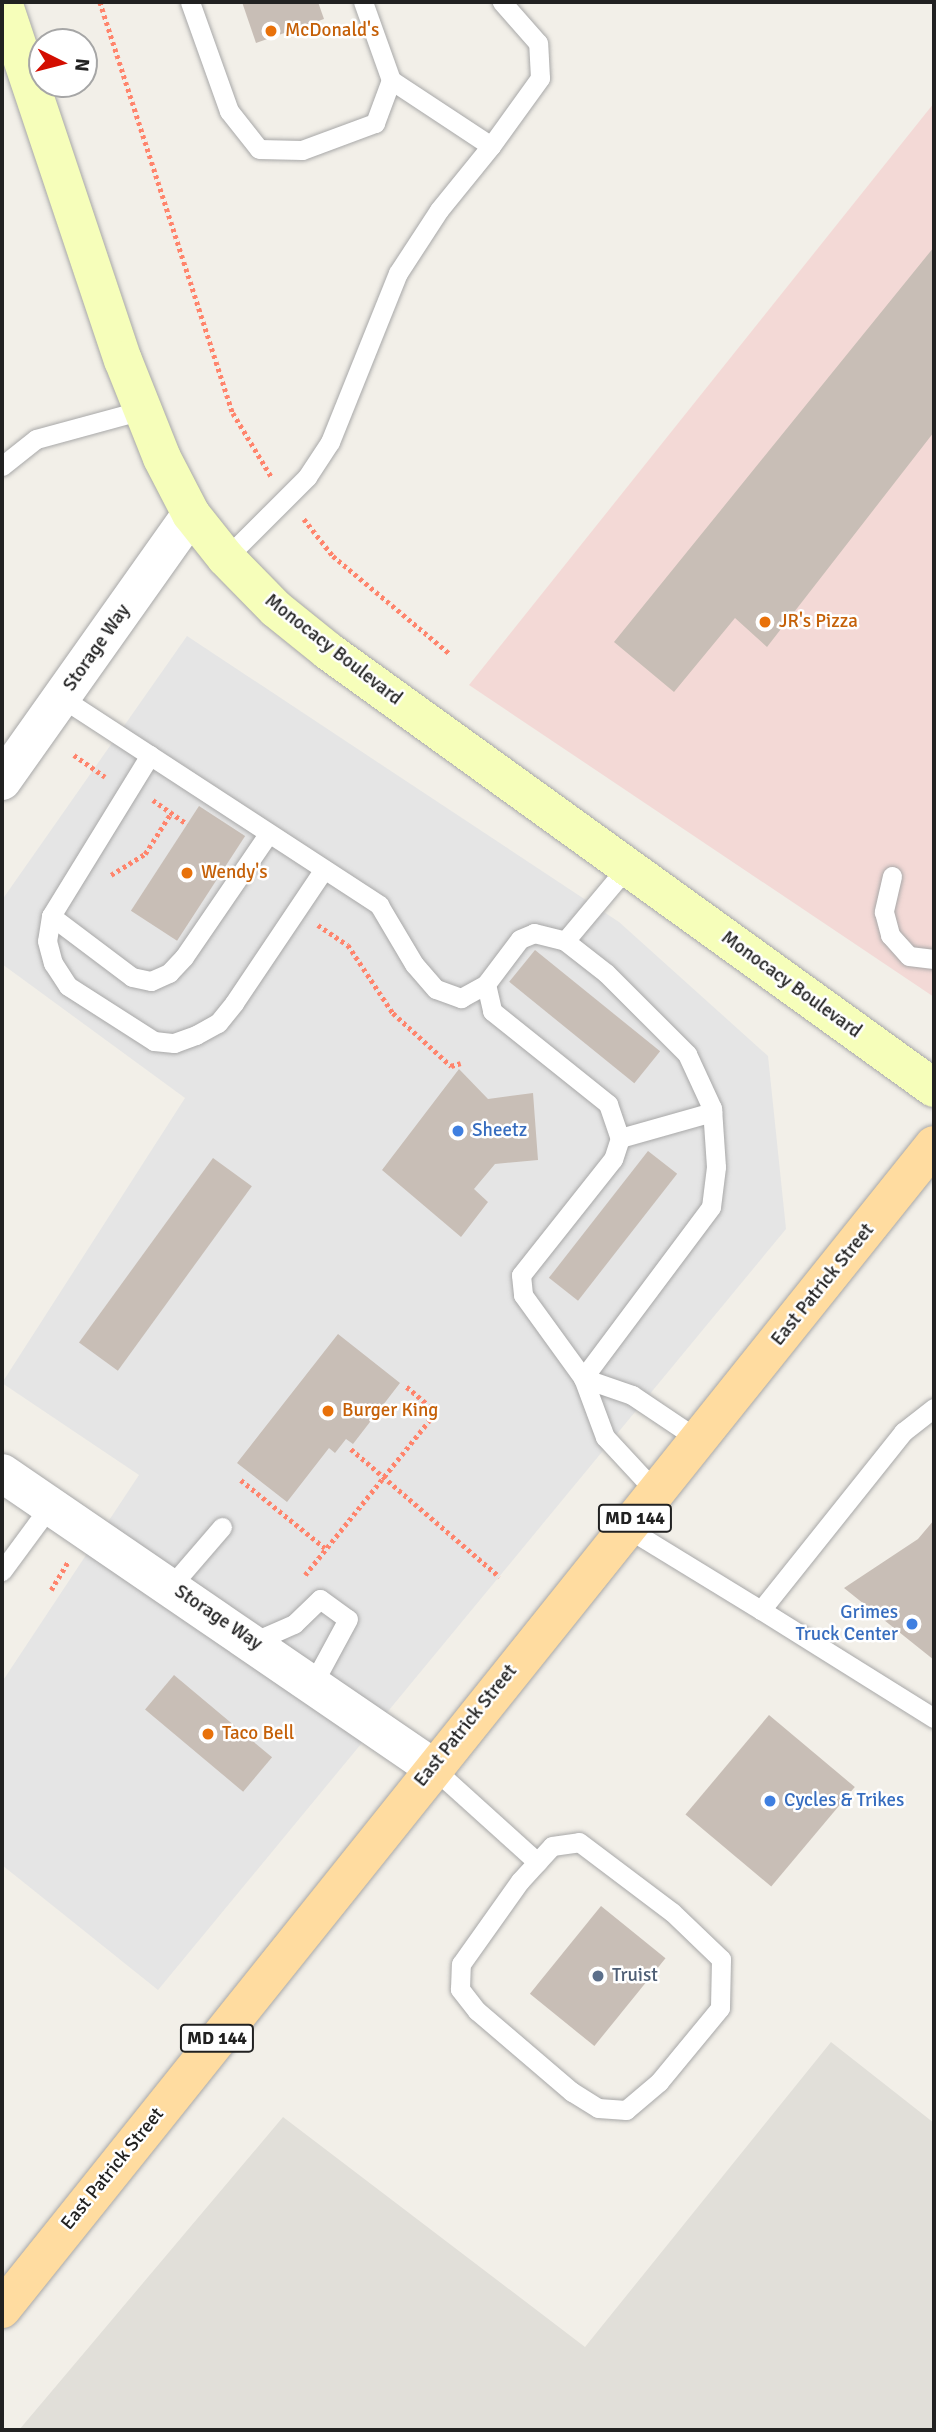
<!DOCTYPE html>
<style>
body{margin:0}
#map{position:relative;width:936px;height:2432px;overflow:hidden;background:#f2efe8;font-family:Signika,sans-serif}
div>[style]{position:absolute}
.commercial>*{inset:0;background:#f3d9d6}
.airport>*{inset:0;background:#e1dfd9}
.parking>*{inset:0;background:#e5e5e5}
.building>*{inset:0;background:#c8beb6;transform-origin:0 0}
.path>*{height:4.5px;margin-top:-2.25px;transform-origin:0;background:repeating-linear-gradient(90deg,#ff846c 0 3.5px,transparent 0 7px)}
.roads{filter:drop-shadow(0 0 2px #a8a8a8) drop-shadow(0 0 2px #a8a8a8)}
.lane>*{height:19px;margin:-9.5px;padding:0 9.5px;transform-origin:9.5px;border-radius:9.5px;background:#fff}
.street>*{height:38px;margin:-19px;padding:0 19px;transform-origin:19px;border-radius:19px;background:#fff}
.secondary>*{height:38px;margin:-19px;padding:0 19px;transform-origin:19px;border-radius:19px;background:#f6feba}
.primary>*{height:38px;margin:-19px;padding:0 19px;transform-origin:19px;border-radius:19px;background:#ffdca0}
.dots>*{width:19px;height:19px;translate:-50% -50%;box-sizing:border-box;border:4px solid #fff;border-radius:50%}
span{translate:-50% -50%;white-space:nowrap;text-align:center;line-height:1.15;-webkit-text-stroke:5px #fff;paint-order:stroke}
.shield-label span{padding:2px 5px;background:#fff;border:2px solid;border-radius:5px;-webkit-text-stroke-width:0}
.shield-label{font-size:18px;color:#212121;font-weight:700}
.food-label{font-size:19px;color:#c56008}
.left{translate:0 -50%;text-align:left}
.street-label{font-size:19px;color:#212121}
.shop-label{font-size:19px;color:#366cbe}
.right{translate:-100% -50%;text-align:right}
.service-label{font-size:19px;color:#4e5e75}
.frame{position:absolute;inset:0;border:4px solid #212121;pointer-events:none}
.north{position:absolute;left:28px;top:28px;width:70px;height:70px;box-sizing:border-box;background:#fff;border:2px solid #a6a6a6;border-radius:50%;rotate:96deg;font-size:19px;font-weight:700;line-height:28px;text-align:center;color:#212121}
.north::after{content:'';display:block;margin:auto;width:24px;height:32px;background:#d30d00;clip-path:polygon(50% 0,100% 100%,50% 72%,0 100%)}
</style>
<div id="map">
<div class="commercial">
<div style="clip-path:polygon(934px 103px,934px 997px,469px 685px)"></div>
</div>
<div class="airport">
<div style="clip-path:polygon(831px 2042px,934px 2123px,934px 2430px,19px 2430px,283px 2117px,585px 2347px)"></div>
</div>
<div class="parking">
<div style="clip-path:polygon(187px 636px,619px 922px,768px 1056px,786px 1229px,158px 1990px,2px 1865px,2px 1682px,139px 1475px,2px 1383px,185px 1098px,2px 964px,2px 900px)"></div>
</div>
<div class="building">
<div style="clip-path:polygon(242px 2px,318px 2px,324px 19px,256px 43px)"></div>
<div style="clip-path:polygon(934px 247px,934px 432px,767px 647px,735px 618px,674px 692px,614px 642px)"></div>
<div style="left:199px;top:806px;width:55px;height:125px;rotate:33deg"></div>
<div style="left:535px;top:950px;width:161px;height:41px;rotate:39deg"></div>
<div style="clip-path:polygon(459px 1069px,488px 1099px,533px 1093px,538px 1160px,495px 1164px,474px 1189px,488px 1202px,461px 1237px,382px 1170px)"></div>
<div style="left:648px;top:1151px;width:37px;height:161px;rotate:38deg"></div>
<div style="left:213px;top:1158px;width:48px;height:228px;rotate:36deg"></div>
<div style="clip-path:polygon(338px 1334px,400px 1383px,353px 1444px,346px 1439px,335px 1453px,329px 1448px,287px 1502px,237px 1463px)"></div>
<div style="clip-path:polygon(934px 1520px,934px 1660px,844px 1588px,918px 1539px)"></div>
<div style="left:174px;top:1675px;width:128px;height:45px;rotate:40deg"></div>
<div style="left:769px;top:1715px;width:112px;height:130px;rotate:40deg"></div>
<div style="left:601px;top:1906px;width:83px;height:113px;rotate:39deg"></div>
</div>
<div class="path">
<div style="left:100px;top:2px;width:432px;rotate:72.1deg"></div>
<div style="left:233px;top:413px;width:74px;rotate:58.9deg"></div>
<div style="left:304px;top:519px;width:47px;rotate:51.9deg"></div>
<div style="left:333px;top:556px;width:151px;rotate:39.9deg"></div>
<div style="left:74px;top:755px;width:38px;rotate:35deg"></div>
<div style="left:153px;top:800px;width:42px;rotate:35.2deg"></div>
<div style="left:111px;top:875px;width:40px;rotate:-32deg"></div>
<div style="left:145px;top:854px;width:49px;rotate:-57.6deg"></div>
<div style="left:318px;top:925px;width:36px;rotate:34deg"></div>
<div style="left:348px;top:945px;width:82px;rotate:56.5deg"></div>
<div style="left:393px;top:1013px;width:79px;rotate:42.4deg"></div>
<div style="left:451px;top:1066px;width:10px;rotate:-17deg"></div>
<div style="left:351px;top:1449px;width:196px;rotate:40.7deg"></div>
<div style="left:241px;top:1480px;width:108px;rotate:39deg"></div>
<div style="left:305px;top:1575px;width:209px;rotate:-51.2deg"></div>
<div style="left:436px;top:1412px;width:39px;rotate:-140deg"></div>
<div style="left:51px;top:1590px;width:33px;rotate:-59deg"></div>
</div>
<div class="roads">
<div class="lane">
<div style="left:190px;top:2px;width:116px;rotate:70.3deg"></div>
<div style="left:229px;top:111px;width:48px;rotate:51.7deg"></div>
<div style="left:259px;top:149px;width:43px;rotate:1.3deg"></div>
<div style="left:302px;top:150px;width:78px;rotate:-20.3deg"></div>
<div style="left:375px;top:123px;width:46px;rotate:-69.6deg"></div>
<div style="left:491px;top:146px;width:84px;rotate:-54.2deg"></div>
<div style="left:540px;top:78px;width:35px;rotate:-93deg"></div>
<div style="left:538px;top:43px;width:55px;rotate:-131.3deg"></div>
<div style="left:2px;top:466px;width:43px;rotate:-38.5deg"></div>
<div style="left:36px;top:439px;width:111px;rotate:-15.2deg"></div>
<div style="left:226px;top:558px;width:115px;rotate:-45deg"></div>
<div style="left:307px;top:477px;width:42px;rotate:-56.7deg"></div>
<div style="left:330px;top:442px;width:182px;rotate:-68.1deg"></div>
<div style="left:398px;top:273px;width:75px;rotate:-56.9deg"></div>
<div style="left:439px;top:210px;width:82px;rotate:-50.9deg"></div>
<div style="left:491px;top:146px;width:120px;rotate:-146.6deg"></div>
<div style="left:391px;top:80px;width:83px;rotate:-109.7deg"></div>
<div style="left:62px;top:698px;width:379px;rotate:33.1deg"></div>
<div style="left:379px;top:905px;width:69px;rotate:59.3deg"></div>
<div style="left:414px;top:964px;width:33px;rotate:49deg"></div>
<div style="left:436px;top:989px;width:27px;rotate:20deg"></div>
<div style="left:461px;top:998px;width:29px;rotate:-29deg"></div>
<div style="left:486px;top:984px;width:56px;rotate:-52.9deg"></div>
<div style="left:520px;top:939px;width:15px;rotate:-23deg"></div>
<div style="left:534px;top:933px;width:32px;rotate:14deg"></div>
<div style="left:565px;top:941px;width:97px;rotate:-50deg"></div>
<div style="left:150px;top:755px;width:189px;rotate:121.6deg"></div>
<div style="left:51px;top:916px;width:25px;rotate:99deg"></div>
<div style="left:47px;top:941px;width:23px;rotate:75deg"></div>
<div style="left:53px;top:963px;width:27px;rotate:57deg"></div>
<div style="left:68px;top:986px;width:102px;rotate:32.6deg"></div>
<div style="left:154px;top:1041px;width:20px;rotate:6deg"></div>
<div style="left:174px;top:1043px;width:23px;rotate:-20deg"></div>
<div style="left:196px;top:1035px;width:25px;rotate:-29deg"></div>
<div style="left:218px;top:1023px;width:26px;rotate:-51deg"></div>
<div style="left:234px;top:1003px;width:161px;rotate:-56.1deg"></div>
<div style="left:892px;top:876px;width:37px;rotate:103deg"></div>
<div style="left:884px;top:912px;width:24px;rotate:75deg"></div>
<div style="left:890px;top:935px;width:28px;rotate:48deg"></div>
<div style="left:909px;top:956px;width:25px;rotate:7deg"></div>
<div style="left:51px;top:916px;width:101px;rotate:37deg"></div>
<div style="left:132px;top:977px;width:19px;rotate:12deg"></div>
<div style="left:151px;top:981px;width:20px;rotate:-24deg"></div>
<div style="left:169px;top:973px;width:22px;rotate:-47deg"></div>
<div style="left:184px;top:957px;width:150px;rotate:-55.6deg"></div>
<div style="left:565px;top:941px;width:52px;rotate:38deg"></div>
<div style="left:606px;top:973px;width:115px;rotate:45deg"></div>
<div style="left:687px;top:1054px;width:60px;rotate:65.2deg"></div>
<div style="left:712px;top:1108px;width:59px;rotate:86.1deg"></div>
<div style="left:716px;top:1167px;width:40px;rotate:97.1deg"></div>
<div style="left:711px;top:1207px;width:214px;rotate:126.8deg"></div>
<div style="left:486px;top:984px;width:28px;rotate:77deg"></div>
<div style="left:492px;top:1011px;width:149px;rotate:38.7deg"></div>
<div style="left:608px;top:1104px;width:36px;rotate:71deg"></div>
<div style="left:620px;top:1138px;width:22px;rotate:108deg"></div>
<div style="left:613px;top:1159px;width:148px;rotate:128.4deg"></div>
<div style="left:521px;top:1275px;width:20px;rotate:84deg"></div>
<div style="left:523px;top:1295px;width:102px;rotate:54.1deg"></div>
<div style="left:583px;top:1378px;width:63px;rotate:69.6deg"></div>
<div style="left:605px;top:1437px;width:75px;rotate:47.2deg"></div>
<div style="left:620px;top:1138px;width:96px;rotate:-15.8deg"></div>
<div style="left:583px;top:1378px;width:52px;rotate:19.1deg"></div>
<div style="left:632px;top:1395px;width:81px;rotate:33.9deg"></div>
<div style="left:627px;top:1528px;width:157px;rotate:31.5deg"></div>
<div style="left:761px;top:1610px;width:228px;rotate:-51.4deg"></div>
<div style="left:903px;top:1432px;width:39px;rotate:-38deg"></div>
<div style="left:2px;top:1571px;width:81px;rotate:-53.6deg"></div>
<div style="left:171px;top:1586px;width:78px;rotate:-49.2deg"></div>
<div style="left:761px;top:1610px;width:204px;rotate:32deg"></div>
<div style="left:253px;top:1642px;width:45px;rotate:-23.7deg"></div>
<div style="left:294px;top:1624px;width:36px;rotate:-44deg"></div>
<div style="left:320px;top:1599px;width:34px;rotate:36deg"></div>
<div style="left:348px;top:1619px;width:72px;rotate:118.4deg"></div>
<div style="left:432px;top:1767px;width:142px;rotate:42.1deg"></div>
<div style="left:579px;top:1842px;width:116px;rotate:37deg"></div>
<div style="left:672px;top:1912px;width:68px;rotate:43.8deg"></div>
<div style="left:721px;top:1959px;width:49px;rotate:91.2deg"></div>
<div style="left:720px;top:2008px;width:96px;rotate:129.5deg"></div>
<div style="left:659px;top:2082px;width:43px;rotate:139.7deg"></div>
<div style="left:626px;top:2110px;width:28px;rotate:-176deg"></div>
<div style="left:598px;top:2108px;width:31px;rotate:-148deg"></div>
<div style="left:572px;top:2092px;width:125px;rotate:-139.5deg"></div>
<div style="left:477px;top:2011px;width:28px;rotate:-128deg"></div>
<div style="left:460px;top:1989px;width:25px;rotate:-88deg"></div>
<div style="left:461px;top:1964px;width:102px;rotate:-54.6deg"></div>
<div style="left:520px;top:1881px;width:47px;rotate:-47.6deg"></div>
<div style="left:552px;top:1846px;width:27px;rotate:-8deg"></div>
</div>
<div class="street">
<div style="left:2px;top:781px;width:327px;rotate:-54.7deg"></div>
<div style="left:2px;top:1473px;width:521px;rotate:34.36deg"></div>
</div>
<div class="secondary">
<div style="left:3px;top:2px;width:378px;rotate:71.5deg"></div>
<div style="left:123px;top:360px;width:105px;rotate:68.3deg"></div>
<div style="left:162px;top:458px;width:63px;rotate:62.6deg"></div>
<div style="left:191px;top:514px;width:56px;rotate:51.5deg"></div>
<div style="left:226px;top:558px;width:71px;rotate:45.6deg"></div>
<div style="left:276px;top:609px;width:67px;rotate:38.9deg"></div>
<div style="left:328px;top:651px;width:747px;rotate:35.8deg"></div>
</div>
<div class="primary">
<div style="left:2px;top:2309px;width:1491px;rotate:-51.32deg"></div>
</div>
</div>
<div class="dots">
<div style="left:271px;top:31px;background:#e8710a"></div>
<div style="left:765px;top:622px;background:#e8710a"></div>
<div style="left:187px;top:873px;background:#e8710a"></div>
<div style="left:458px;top:1131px;background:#3f7fe0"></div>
<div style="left:328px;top:1411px;background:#e8710a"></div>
<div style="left:912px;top:1624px;background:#3f7fe0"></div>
<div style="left:208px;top:1734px;background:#e8710a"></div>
<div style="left:770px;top:1801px;background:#3f7fe0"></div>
<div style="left:598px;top:1976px;background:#5c6f8a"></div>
</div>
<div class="shield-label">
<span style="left:635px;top:1518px">MD 144</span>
<span style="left:217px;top:2038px">MD 144</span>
</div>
<div class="food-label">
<span class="left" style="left:285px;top:31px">McDonald's</span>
<span class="left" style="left:779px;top:622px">JR's Pizza</span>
<span class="left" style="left:201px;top:873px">Wendy's</span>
<span class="left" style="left:342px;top:1411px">Burger King</span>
<span class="left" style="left:222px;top:1734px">Taco Bell</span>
</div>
<div class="street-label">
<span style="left:97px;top:648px;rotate:-55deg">Storage Way</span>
<span style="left:333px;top:650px;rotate:38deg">Monocacy Boulevard</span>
<span style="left:791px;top:985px;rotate:36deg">Monocacy Boulevard</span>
<span style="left:823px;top:1285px;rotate:-51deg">East Patrick Street</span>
<span style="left:218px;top:1618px;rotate:34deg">Storage Way</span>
<span style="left:466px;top:1726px;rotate:-51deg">East Patrick Street</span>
<span style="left:113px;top:2169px;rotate:-51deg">East Patrick Street</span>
</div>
<div class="shop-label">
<span class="left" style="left:472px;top:1131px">Sheetz</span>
<span class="right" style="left:898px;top:1624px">Grimes<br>Truck Center</span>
<span class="left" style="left:784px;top:1801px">Cycles &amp; Trikes</span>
</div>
<div class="service-label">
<span class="left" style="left:612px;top:1976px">Truist</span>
</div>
<div class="frame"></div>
<div class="north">N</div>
</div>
